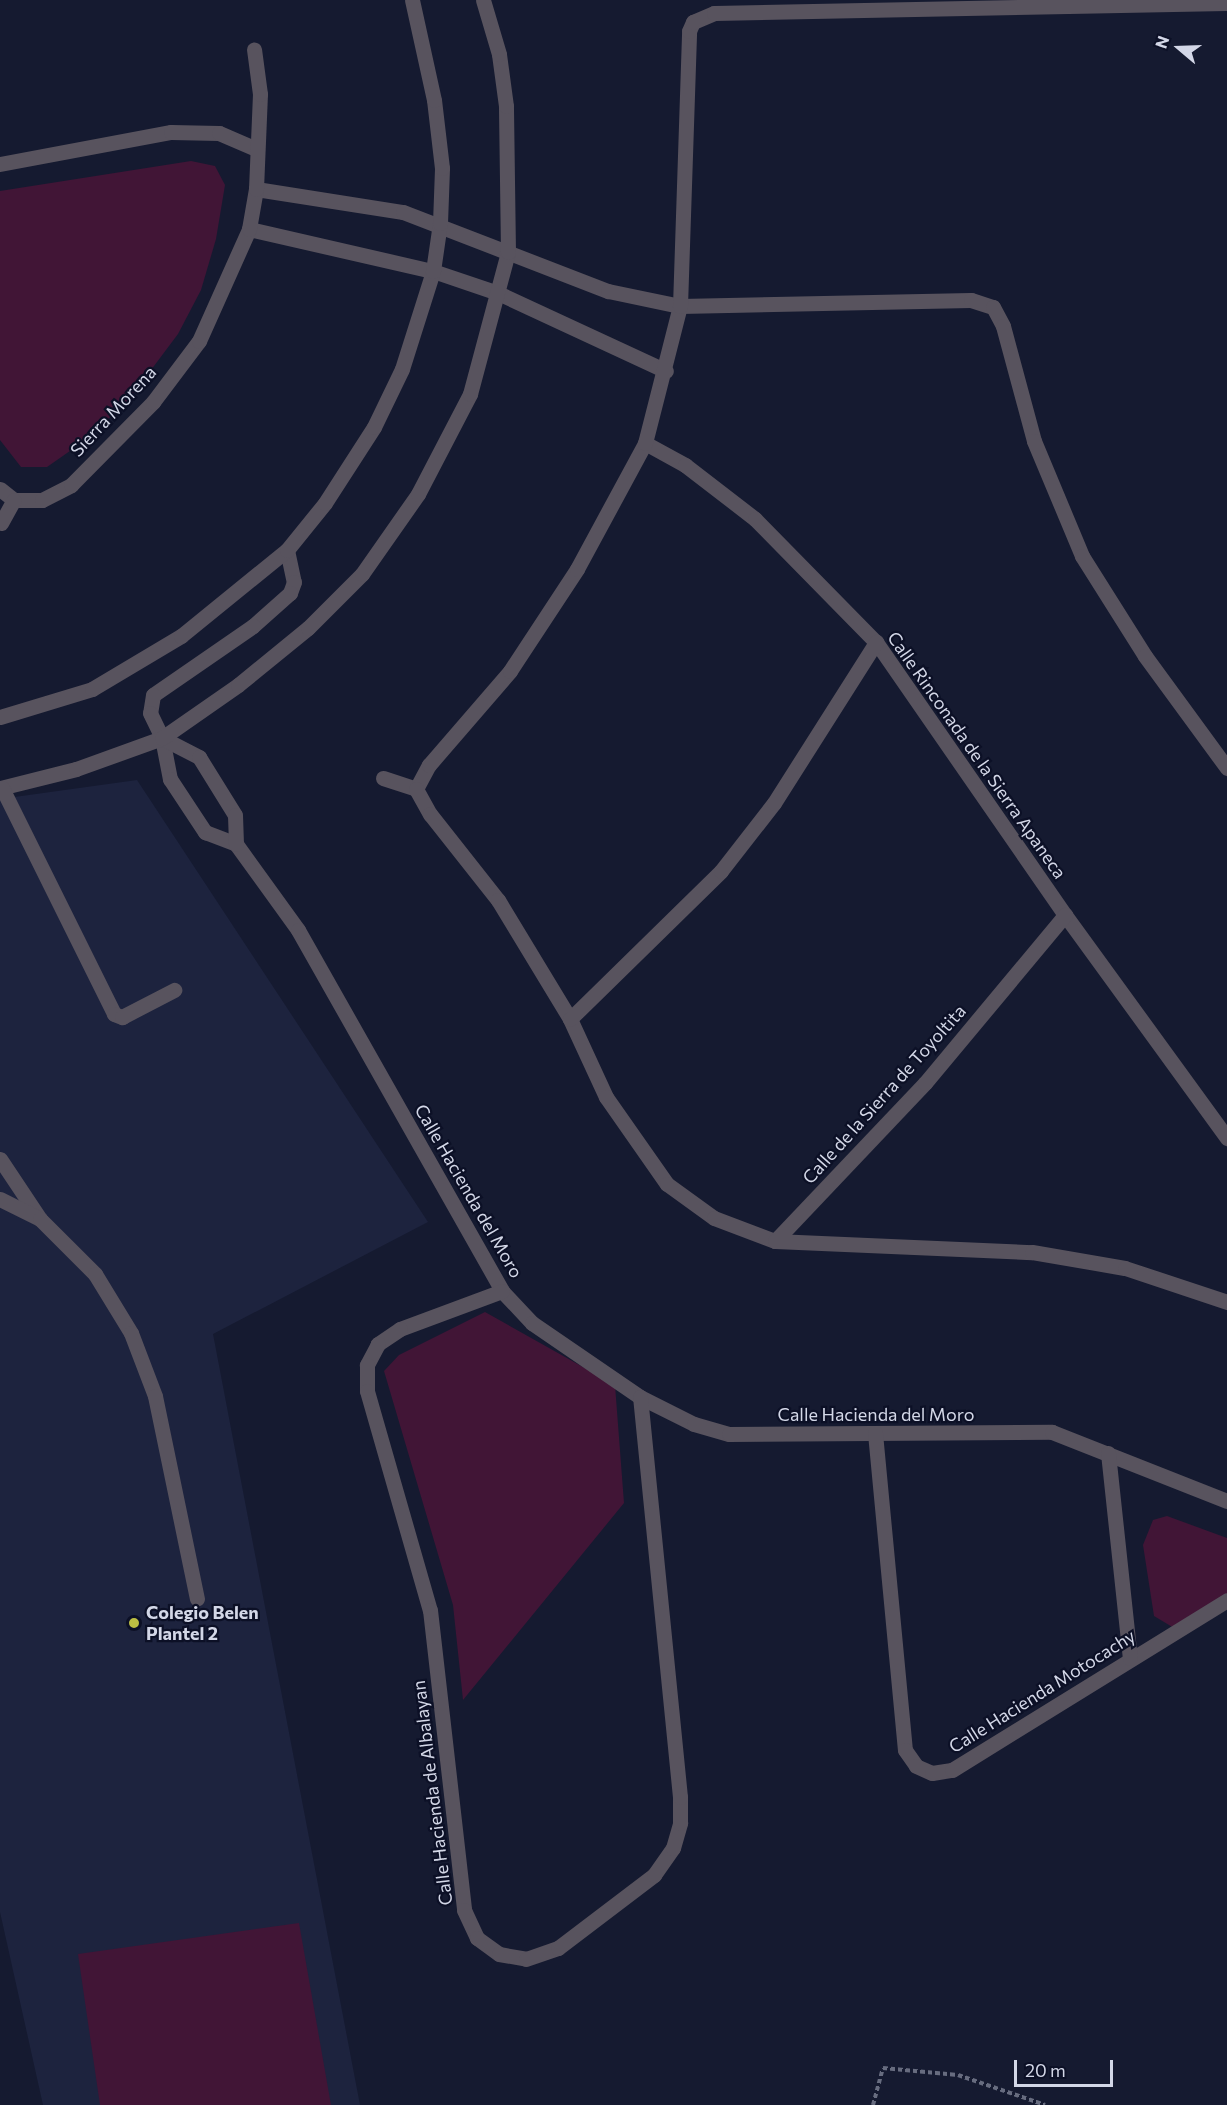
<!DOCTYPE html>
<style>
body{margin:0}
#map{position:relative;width:1227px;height:2105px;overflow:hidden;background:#151a30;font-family:Commissioner,sans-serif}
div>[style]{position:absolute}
.built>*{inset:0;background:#1d233e}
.green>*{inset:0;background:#411536}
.path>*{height:4px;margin-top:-2px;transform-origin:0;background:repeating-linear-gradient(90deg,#676c7f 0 4.5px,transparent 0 7.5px)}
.minor>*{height:15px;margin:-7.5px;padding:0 7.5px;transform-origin:7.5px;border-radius:7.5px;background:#58535e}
.dots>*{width:16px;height:16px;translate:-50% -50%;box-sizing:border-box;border:3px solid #0c1026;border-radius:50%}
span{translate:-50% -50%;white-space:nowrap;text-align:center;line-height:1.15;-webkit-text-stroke:4.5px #0c1026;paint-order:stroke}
.street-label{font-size:18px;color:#d3d7e7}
.poi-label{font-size:18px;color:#d3d7e7;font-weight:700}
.left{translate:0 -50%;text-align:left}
.north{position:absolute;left:1149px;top:18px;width:60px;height:60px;-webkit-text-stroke:4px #0c1026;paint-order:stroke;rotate:289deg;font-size:16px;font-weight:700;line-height:24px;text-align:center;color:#d3d7e7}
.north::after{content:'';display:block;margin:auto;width:21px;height:27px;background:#d3d7e7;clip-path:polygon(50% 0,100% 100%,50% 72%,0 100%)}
.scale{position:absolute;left:1014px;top:2060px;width:99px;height:27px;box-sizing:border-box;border:3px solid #d3d7e7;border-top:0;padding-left:8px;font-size:18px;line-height:21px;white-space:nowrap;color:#d3d7e7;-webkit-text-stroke:4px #0c1026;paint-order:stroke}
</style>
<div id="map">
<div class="built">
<div style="clip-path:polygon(137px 780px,428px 1222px,213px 1334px,360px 2105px,43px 2105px,0 1912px,0 799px)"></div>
</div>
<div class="green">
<div style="clip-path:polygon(191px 161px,215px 166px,225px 185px,216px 239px,201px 290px,178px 334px,127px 402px,80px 444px,47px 467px,21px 467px,0 440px,0 191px)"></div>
<div style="clip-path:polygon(485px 1312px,615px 1385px,624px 1503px,463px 1700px,453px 1605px,384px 1371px,399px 1355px)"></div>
<div style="clip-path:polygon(1167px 1516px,1227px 1538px,1227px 1604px,1179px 1631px,1154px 1616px,1143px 1545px,1153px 1520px)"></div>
<div style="clip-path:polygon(299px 1923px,331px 2105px,100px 2105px,78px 1954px)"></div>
</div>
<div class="path">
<div style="left:873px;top:2105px;width:38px;rotate:-75deg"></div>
<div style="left:883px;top:2068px;width:75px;rotate:5.3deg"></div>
<div style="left:958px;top:2075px;width:92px;rotate:19deg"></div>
</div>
<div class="minor">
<div style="left:0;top:164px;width:174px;rotate:-10.6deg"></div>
<div style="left:171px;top:132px;width:48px;rotate:1.2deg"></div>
<div style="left:219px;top:133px;width:40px;rotate:23.4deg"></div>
<div style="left:256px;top:189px;width:149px;rotate:8.9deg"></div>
<div style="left:403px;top:212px;width:220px;rotate:21.1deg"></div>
<div style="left:608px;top:291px;width:74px;rotate:11.8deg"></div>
<div style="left:680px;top:306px;width:291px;rotate:-1.2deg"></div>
<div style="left:971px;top:300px;width:23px;rotate:18deg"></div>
<div style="left:993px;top:307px;width:21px;rotate:62deg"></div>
<div style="left:1003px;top:326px;width:119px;rotate:74.9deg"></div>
<div style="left:1034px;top:441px;width:125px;rotate:67.3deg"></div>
<div style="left:1082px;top:556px;width:118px;rotate:57.8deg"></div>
<div style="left:1145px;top:656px;width:139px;rotate:53.8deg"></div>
<div style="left:249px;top:229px;width:189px;rotate:12.9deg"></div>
<div style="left:433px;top:271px;width:69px;rotate:18.7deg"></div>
<div style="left:498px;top:293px;width:185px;rotate:24.9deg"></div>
<div style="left:645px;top:443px;width:46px;rotate:28.8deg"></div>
<div style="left:685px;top:465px;width:88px;rotate:37.6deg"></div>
<div style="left:755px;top:519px;width:173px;rotate:45.5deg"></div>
<div style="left:876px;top:642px;width:332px;rotate:55.3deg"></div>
<div style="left:1065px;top:915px;width:276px;rotate:54deg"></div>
<div style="left:0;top:489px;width:18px;rotate:38deg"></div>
<div style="left:14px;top:500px;width:28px"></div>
<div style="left:42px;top:500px;width:33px;rotate:-27deg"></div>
<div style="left:71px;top:485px;width:117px;rotate:-45.3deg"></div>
<div style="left:153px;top:402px;width:76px;rotate:-53deg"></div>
<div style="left:199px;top:341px;width:123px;rotate:-65.9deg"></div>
<div style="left:249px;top:229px;width:41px;rotate:-80.1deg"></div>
<div style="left:256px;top:189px;width:95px;rotate:-87.6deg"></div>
<div style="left:260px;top:94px;width:45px;rotate:-97.6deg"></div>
<div style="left:1px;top:523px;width:26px;rotate:-61deg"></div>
<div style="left:287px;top:550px;width:33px;rotate:78deg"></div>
<div style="left:294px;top:582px;width:12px;rotate:110deg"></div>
<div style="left:290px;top:593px;width:50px;rotate:138.3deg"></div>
<div style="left:253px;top:626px;width:121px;rotate:145.4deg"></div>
<div style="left:153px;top:695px;width:18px;rotate:99deg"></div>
<div style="left:150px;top:713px;width:28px;rotate:64deg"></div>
<div style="left:162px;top:738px;width:42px;rotate:79deg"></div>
<div style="left:170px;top:779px;width:64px;rotate:56.6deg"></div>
<div style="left:205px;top:832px;width:33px;rotate:21deg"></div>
<div style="left:236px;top:844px;width:106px;rotate:54.2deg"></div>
<div style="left:298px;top:930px;width:415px;rotate:60.5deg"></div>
<div style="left:502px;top:1291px;width:44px;rotate:46.8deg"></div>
<div style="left:532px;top:1323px;width:131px;rotate:34.4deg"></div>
<div style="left:640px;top:1397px;width:60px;rotate:26.6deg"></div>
<div style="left:694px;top:1424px;width:36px;rotate:16deg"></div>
<div style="left:729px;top:1434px;width:323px;rotate:-0.4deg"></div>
<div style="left:1052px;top:1432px;width:188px;rotate:21.5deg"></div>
<div style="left:0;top:717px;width:96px;rotate:-16.9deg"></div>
<div style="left:92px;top:689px;width:104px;rotate:-30.8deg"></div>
<div style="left:181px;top:636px;width:136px;rotate:-39.1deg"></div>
<div style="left:287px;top:550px;width:60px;rotate:-51deg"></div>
<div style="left:325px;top:503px;width:90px;rotate:-57.2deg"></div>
<div style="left:374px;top:427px;width:64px;rotate:-64.2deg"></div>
<div style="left:402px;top:369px;width:103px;rotate:-72.4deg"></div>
<div style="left:433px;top:271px;width:49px;rotate:-81.7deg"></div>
<div style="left:440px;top:223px;width:55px;rotate:-87.9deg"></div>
<div style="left:442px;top:168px;width:68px;rotate:-96.7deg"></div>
<div style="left:434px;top:100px;width:102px;rotate:-102.4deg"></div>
<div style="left:162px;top:738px;width:42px;rotate:27.2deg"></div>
<div style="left:199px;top:757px;width:68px;rotate:58.2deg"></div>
<div style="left:235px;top:815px;width:29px;rotate:88deg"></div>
<div style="left:383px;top:778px;width:35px;rotate:18deg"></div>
<div style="left:0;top:788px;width:78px;rotate:-14deg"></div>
<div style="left:76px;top:769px;width:91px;rotate:-19.8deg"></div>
<div style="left:162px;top:738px;width:93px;rotate:-34.9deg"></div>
<div style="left:238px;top:685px;width:90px;rotate:-39.2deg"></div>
<div style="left:308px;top:628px;width:76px;rotate:-45deg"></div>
<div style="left:362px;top:574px;width:98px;rotate:-55deg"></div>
<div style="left:418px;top:494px;width:113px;rotate:-62.5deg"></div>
<div style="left:470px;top:394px;width:147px;rotate:-75deg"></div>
<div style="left:508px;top:252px;width:146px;rotate:-90.8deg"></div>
<div style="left:506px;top:106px;width:52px;rotate:-97.7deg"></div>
<div style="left:499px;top:54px;width:56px;rotate:-106.5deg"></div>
<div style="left:2px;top:788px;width:252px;rotate:63.6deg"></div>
<div style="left:114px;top:1014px;width:9px;rotate:21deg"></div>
<div style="left:122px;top:1017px;width:59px;rotate:-27.4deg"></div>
<div style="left:416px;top:789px;width:27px;rotate:-62deg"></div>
<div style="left:429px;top:765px;width:124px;rotate:-49.2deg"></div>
<div style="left:510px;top:671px;width:122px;rotate:-56.7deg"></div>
<div style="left:577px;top:569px;width:143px;rotate:-61.6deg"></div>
<div style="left:645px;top:443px;width:141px;rotate:-75.7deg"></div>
<div style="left:680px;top:306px;width:275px;rotate:-88.1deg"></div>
<div style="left:689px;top:31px;width:10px;rotate:-66deg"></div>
<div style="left:693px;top:22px;width:23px;rotate:-23deg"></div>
<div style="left:714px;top:13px;width:513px;rotate:-1.12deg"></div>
<div style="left:416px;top:789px;width:29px;rotate:61deg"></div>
<div style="left:430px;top:814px;width:110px;rotate:51.7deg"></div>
<div style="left:498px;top:900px;width:139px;rotate:58.8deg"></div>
<div style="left:570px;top:1019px;width:86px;rotate:65.2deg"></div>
<div style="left:606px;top:1097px;width:106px;rotate:55deg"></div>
<div style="left:667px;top:1184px;width:58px;rotate:35.9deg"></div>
<div style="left:714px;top:1218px;width:65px;rotate:20.7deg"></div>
<div style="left:775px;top:1241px;width:257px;rotate:2.5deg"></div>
<div style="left:1032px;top:1252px;width:94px;rotate:9.8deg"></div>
<div style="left:1125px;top:1268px;width:108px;rotate:18.4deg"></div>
<div style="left:570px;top:1019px;width:211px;rotate:-44.4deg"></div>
<div style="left:721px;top:871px;width:86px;rotate:-52.1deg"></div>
<div style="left:774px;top:803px;width:191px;rotate:-57.6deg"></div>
<div style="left:0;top:1159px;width:72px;rotate:56.3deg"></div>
<div style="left:0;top:1199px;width:45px;rotate:26.6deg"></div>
<div style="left:40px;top:1219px;width:78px;rotate:45deg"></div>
<div style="left:95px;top:1274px;width:69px;rotate:58.6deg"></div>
<div style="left:131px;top:1333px;width:67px;rotate:69.1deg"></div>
<div style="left:155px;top:1396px;width:207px;rotate:78.3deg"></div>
<div style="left:775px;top:1241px;width:218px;rotate:-46.5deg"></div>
<div style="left:925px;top:1083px;width:219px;rotate:-50.2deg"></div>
<div style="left:502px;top:1291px;width:109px;rotate:159.6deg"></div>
<div style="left:400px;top:1329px;width:27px;rotate:146deg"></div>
<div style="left:378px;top:1344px;width:24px;rotate:118deg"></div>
<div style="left:367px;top:1365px;width:26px;rotate:90deg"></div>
<div style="left:367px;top:1391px;width:228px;rotate:74deg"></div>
<div style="left:430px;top:1610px;width:302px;rotate:83.5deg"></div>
<div style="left:464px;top:1910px;width:31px;rotate:65deg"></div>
<div style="left:477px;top:1938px;width:27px;rotate:36deg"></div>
<div style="left:499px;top:1954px;width:27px;rotate:10deg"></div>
<div style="left:526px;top:1959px;width:34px;rotate:-19deg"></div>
<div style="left:558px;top:1948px;width:121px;rotate:-37.2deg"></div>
<div style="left:654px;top:1875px;width:33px;rotate:-55deg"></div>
<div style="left:673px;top:1848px;width:26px;rotate:-74deg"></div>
<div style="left:680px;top:1823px;width:26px;rotate:-90deg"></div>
<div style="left:680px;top:1797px;width:402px;rotate:-95.7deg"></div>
<div style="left:875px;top:1433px;width:318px;rotate:84.6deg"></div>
<div style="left:905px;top:1750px;width:19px;rotate:55deg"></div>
<div style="left:916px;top:1766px;width:17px;rotate:24deg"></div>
<div style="left:932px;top:1773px;width:20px;rotate:-9deg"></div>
<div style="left:952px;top:1770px;width:323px;rotate:-31.7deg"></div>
<div style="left:1108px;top:1453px;width:206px;rotate:83.9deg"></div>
</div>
<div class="dots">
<div style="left:134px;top:1623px;background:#bdbf43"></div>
</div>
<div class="street-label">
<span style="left:113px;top:411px;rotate:-47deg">Sierra Morena</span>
<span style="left:977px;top:755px;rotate:55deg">Calle Rinconada de la Sierra Apaneca</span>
<span style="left:884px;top:1094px;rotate:-48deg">Calle de la Sierra de Toyoltita</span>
<span style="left:469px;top:1191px;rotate:60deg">Calle Hacienda del Moro</span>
<span style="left:876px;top:1414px">Calle Hacienda del Moro</span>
<span style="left:1042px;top:1691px;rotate:-32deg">Calle Hacienda Motocachy</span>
<span style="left:432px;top:1793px;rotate:-97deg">Calle Hacienda de Albalayan</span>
</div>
<div class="poi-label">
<span class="left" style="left:146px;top:1623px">Colegio Belen<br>Plantel 2</span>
</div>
<div class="north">N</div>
<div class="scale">20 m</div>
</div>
